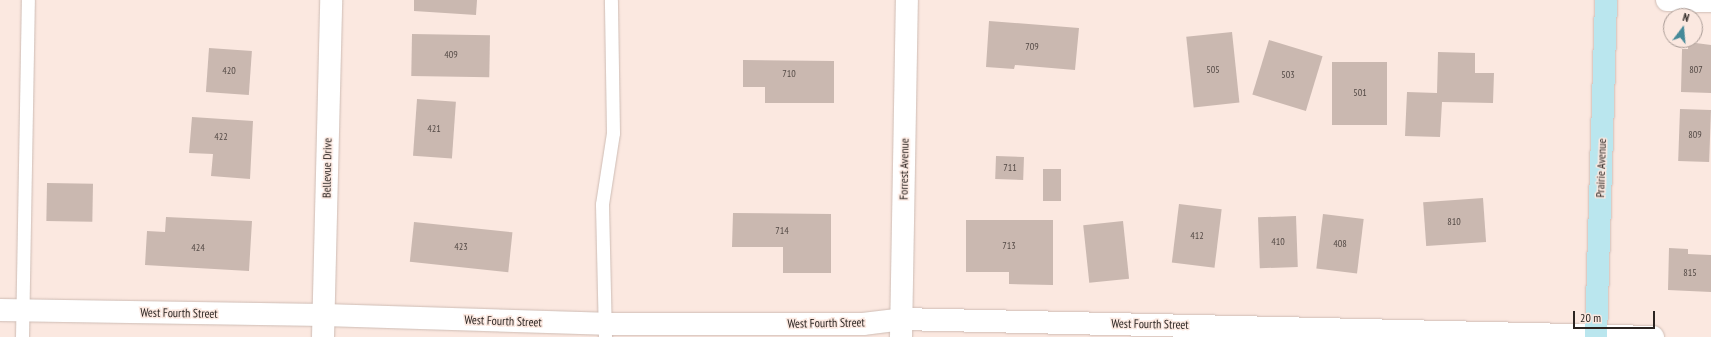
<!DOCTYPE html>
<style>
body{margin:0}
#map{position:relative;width:1711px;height:337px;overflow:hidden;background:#fbe8e0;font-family:"PT Sans Narrow",sans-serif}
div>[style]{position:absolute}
.building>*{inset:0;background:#cab8b0;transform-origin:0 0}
.roads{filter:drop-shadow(0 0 1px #cebcb4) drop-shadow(0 0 1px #cebcb4)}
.lane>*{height:13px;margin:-6.5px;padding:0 6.5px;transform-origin:6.5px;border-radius:6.5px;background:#fff}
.street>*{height:22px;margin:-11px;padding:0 11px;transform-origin:11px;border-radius:11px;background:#fff}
.secondary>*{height:22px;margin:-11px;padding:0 11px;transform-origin:11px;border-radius:11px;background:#bae6ee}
span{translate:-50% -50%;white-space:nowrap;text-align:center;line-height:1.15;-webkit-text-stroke:3px #fbe8e0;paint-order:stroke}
.number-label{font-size:10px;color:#534945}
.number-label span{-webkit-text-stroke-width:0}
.street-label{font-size:12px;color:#2b2421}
.north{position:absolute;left:1663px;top:8px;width:40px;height:40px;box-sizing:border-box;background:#fbe8e0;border:1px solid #a89a94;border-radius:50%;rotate:16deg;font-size:11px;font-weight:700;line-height:16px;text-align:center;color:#2b2421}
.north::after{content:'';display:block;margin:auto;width:14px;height:18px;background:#458998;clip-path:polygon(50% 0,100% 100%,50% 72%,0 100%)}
.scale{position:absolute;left:1573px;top:311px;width:82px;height:18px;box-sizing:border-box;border:2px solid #2b2421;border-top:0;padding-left:5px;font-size:12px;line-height:14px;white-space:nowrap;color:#2b2421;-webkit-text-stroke:3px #fbe8e0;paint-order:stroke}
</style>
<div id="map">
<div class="building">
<div style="clip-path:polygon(414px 0,477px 0,476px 15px,414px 11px)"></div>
<div style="clip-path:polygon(989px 21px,1079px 28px,1075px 70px,1015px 65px,1014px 69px,986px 67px)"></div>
<div style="left:1232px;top:32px;width:71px;height:46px;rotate:84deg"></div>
<div style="left:412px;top:34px;width:78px;height:42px;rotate:1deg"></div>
<div style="left:1269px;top:40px;width:56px;height:57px;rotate:17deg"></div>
<div style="clip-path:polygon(1688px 42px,1711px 45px,1711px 93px,1681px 92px,1682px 49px,1688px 49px)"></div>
<div style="left:209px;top:48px;width:43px;height:44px;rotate:4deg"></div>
<div style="clip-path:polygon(1438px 52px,1475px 53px,1475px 73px,1494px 73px,1493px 103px,1442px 102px,1440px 137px,1405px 136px,1407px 92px,1437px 93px)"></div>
<div style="clip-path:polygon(743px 60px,834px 61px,834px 103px,765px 103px,765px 87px,743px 87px)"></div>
<div style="left:1332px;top:62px;width:55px;height:63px"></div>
<div style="left:417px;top:99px;width:39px;height:57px;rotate:4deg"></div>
<div style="left:1680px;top:109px;width:31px;height:52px;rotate:2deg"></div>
<div style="clip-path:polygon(192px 117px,253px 121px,250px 179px,211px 176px,213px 154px,189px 153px)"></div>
<div style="left:996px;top:156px;width:28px;height:23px;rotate:2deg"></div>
<div style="left:1043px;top:169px;width:18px;height:32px"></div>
<div style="left:47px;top:183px;width:46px;height:38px;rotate:1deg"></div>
<div style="left:1483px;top:198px;width:44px;height:60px;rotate:86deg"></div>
<div style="left:1179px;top:204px;width:43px;height:59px;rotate:7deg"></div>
<div style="clip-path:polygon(733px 213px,831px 214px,831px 273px,783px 273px,783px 247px,732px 247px)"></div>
<div style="left:1323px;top:214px;width:41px;height:55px;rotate:7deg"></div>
<div style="left:1296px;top:216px;width:51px;height:38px;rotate:88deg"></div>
<div style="clip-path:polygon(166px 217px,252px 221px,249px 271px,145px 265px,147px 231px,165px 232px)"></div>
<div style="clip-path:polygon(966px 220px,1053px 220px,1053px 285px,1009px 284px,1009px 272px,966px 272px)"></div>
<div style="left:1123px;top:221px;width:58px;height:40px;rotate:84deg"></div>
<div style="left:414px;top:222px;width:99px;height:40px;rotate:6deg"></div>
<div style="clip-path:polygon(1669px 248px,1688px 249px,1688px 254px,1711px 255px,1711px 292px,1668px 290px)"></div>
</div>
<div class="roads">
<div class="lane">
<div style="left:22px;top:337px;width:337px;rotate:-89deg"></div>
<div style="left:605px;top:337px;width:133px;rotate:-91.3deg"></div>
<div style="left:602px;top:204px;width:72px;rotate:-81.2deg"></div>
<div style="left:613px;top:133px;width:133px;rotate:-90.9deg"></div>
</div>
<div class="street">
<div style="left:1667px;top:0;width:44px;rotate:1.3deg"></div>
<div style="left:0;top:310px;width:324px;rotate:0.9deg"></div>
<div style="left:324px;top:315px;width:281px;rotate:1.8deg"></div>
<div style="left:605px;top:324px;width:258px"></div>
<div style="left:863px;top:324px;width:38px;rotate:-7deg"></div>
<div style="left:901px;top:319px;width:752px;rotate:1.37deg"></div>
<div style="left:323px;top:337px;width:337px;rotate:-88.6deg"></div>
<div style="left:901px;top:337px;width:337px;rotate:-89deg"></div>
</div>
<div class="secondary">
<div style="left:1596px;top:337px;width:337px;rotate:-88.3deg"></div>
</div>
</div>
<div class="number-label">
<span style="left:1032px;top:47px">709</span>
<span style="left:451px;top:55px">409</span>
<span style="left:1213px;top:70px">505</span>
<span style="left:1696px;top:70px">807</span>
<span style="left:229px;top:71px">420</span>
<span style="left:789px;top:74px">710</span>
<span style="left:1288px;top:75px">503</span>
<span style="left:1360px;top:93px">501</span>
<span style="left:434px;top:129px">421</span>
<span style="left:1695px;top:135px">809</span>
<span style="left:221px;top:137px">422</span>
<span style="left:1010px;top:168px">711</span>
<span style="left:1454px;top:222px">810</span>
<span style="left:782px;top:231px">714</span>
<span style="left:1197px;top:236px">412</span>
<span style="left:1278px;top:242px">410</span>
<span style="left:1340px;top:244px">408</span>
<span style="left:1009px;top:246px">713</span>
<span style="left:461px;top:247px">423</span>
<span style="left:198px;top:248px">424</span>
<span style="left:1690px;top:273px">815</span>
</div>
<div class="street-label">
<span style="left:327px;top:168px;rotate:-89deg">Bellevue Drive</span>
<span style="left:1601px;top:168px;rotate:-88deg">Prairie Avenue</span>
<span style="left:904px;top:169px;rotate:-89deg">Forrest Avenue</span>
<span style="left:179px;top:313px;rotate:1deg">West Fourth Street</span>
<span style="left:503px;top:321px;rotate:2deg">West Fourth Street</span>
<span style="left:826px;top:323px;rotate:-1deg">West Fourth Street</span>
<span style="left:1150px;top:324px;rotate:1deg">West Fourth Street</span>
</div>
<div class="north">N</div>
<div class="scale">20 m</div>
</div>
